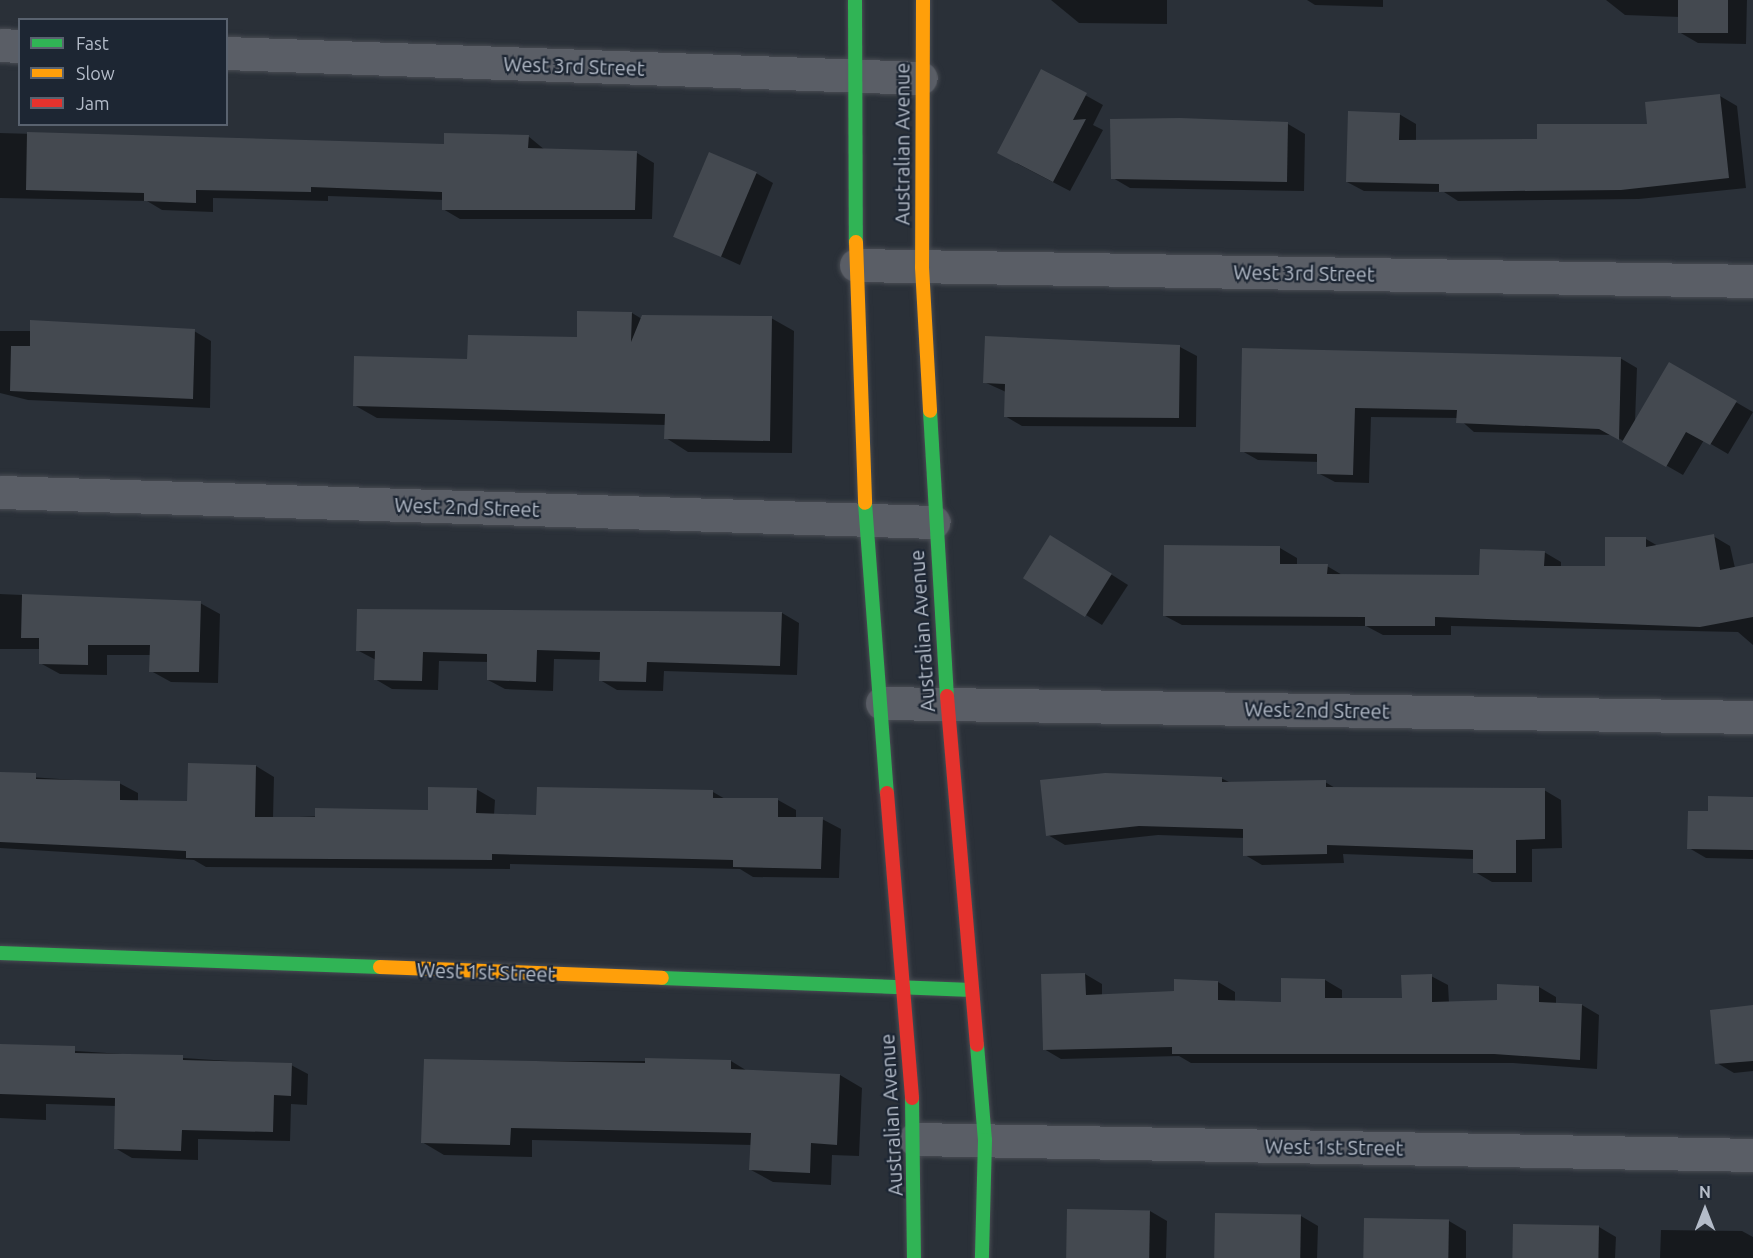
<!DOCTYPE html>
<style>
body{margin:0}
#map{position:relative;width:1753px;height:1258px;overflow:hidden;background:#2a3038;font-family:Ubuntu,sans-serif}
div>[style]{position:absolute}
.shadow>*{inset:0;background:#0007}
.building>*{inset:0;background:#444950;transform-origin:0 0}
.roads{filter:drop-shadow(0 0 2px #484c53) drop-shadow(0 0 2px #484c53)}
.street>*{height:33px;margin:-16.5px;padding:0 16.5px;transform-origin:16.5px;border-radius:16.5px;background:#5a5e66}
.fast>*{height:14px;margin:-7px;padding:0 7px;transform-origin:7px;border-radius:7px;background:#30b455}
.slow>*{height:14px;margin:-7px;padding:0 7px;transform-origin:7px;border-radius:7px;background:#ff9f0a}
.jam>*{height:14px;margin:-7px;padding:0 7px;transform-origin:7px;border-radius:7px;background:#e5322d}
span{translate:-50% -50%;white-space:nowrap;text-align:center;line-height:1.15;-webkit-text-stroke:4.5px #1d2633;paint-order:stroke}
.street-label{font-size:20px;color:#b4bcc9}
.legend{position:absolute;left:18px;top:18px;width:210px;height:108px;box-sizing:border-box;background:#1d2633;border:2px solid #59626f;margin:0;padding:8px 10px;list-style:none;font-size:18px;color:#b4bcc9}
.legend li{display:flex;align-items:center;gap:12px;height:30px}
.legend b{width:30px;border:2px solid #59626f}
.north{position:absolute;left:1675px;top:1180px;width:60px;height:60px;-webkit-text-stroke:4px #1d2633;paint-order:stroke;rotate:0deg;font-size:16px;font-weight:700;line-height:24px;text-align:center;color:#b4bcc9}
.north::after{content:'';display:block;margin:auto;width:21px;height:27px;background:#b4bcc9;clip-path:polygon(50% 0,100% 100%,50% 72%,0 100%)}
</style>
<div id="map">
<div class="shadow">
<div style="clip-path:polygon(1051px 0,1167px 0,1167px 24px,1079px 23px)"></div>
<div style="clip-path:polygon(1307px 0,1383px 0,1383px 7px,1315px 5px)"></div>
<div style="clip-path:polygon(1606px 0,1747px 0,1746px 44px,1698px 43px,1679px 32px,1680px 17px,1625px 15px)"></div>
<div style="clip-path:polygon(1042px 71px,1103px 105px,1093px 125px,1103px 130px,1070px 191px,1016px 163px)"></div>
<div style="clip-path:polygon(1720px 96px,1737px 106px,1746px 188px,1639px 199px,1458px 201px,1444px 192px,1364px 191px,1347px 182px,1399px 114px,1416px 124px,1416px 141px,1538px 140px,1649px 125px)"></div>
<div style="clip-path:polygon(1288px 124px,1305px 134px,1304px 191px,1130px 188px,1113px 178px)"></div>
<div style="clip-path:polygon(0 133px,445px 146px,528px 136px,545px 150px,637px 153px,654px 163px,652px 219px,460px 219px,443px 209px,444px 200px,328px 196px,328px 201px,213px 198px,213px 212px,162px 210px,147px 201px,0 198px)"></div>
<div style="clip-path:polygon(756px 173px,773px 183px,740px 265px,676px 236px)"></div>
<div style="clip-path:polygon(632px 313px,642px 319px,771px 318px,794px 331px,792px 453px,688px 452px,666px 438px,666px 425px,377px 418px,354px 405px,468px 361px,578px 338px)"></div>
<div style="clip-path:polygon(0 331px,194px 331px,211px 341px,210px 408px,28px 400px,0 393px)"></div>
<div style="clip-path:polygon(1180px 347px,1197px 356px,1196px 427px,1022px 426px,1005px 416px,1006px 392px,984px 382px)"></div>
<div style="clip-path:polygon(1243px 349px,1620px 358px,1637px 368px,1635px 422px,1670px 364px,1753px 412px,1728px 454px,1704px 440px,1683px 475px,1613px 435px,1474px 432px,1458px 418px,1371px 417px,1369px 483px,1335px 482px,1318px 473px,1319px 462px,1258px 460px,1242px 451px)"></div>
<div style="clip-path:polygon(1713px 536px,1730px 546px,1735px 568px,1753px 565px,1753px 645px,1738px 632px,1451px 626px,1451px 635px,1383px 635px,1366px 626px,1182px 625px,1165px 616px,1280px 548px,1297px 558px,1297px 566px,1327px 566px,1344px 576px,1480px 576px,1544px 552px,1561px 562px,1561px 568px,1606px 568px,1646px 539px,1658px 546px)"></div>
<div style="clip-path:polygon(1068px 547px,1128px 585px,1102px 625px,1025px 577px)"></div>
<div style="clip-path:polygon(0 594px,200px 603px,220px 614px,218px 683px,171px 682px,151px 671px,151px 655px,107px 655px,107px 675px,60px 674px,40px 663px,40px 649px,0 649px)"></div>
<div style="clip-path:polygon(358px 611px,782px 613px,799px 623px,797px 675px,664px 671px,663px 691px,617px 690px,600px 680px,601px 660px,554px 659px,553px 691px,505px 689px,488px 680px,489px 662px,439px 661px,438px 690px,392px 689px,375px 679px,376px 660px,357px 650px)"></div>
<div style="clip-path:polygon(256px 766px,274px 777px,273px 818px,429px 812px,476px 789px,495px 800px,494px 815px,537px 816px,713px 792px,727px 800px,778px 800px,796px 810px,796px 818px,822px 819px,841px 829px,839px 878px,753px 877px,740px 869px,510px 864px,510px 869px,206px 867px,194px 860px,0 848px,0 775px,119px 783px,138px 793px,138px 801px,189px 802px)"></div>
<div style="clip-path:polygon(1221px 778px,1231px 783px,1325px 782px,1337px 789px,1544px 790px,1561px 800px,1562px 848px,1532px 849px,1532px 882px,1492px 882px,1475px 872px,1474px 859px,1343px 854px,1344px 863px,1262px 865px,1245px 855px,1244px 838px,1158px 835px,1065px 845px,1048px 835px)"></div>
<div style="clip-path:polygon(1753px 799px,1753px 859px,1706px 858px,1689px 848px,1710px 813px)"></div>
<div style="clip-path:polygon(1085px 974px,1102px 984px,1102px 995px,1176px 993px,1218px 982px,1235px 992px,1235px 1002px,1282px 1004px,1325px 980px,1342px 990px,1342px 1000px,1404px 1000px,1431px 976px,1448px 985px,1449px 1003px,1498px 1002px,1539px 987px,1556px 997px,1556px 1004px,1582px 1005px,1599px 1015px,1597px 1069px,1513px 1063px,1191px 1063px,1179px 1056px,1061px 1059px,1044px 1049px)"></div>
<div style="clip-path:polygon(1753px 1008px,1753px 1071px,1734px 1073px,1717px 1063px)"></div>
<div style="clip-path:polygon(0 1046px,291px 1065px,308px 1074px,307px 1105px,291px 1104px,290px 1141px,198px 1139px,198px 1160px,132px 1158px,115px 1148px,116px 1106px,46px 1104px,46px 1120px,0 1118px)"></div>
<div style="clip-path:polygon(425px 1061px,731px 1061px,749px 1072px,840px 1075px,862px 1088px,859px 1156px,832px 1155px,831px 1185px,773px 1182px,751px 1170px,752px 1145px,532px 1140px,532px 1157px,444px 1155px,422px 1142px)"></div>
<div style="clip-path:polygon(1150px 1211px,1167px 1221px,1166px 1258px,1069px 1258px)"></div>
<div style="clip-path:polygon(1301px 1216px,1318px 1226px,1317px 1258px,1216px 1258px)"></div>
<div style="clip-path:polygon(1449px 1221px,1466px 1231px,1466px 1258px,1365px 1258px)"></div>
<div style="clip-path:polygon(1599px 1227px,1616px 1237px,1615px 1258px,1514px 1258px)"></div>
<div style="clip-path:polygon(1661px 1230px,1742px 1231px,1753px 1237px,1753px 1258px,1660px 1258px)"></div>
</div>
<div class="building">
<div style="left:1678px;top:0;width:50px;height:33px"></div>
<div style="clip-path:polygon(1041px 69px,1087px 93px,1073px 120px,1086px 119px,1053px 182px,997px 153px)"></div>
<div style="clip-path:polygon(1720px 94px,1729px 178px,1621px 190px,1511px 191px,1439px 192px,1439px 184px,1346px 182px,1348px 111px,1400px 113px,1399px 140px,1537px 139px,1537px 124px,1647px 124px,1645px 102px)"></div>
<div style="clip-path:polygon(1180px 118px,1288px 122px,1287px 182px,1111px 179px,1110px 119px)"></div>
<div style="clip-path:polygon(27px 132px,444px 144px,444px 133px,529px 135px,528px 148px,637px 151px,635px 210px,442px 210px,442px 192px,311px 187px,311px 192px,196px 190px,196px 203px,144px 201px,144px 193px,26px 190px)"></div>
<div style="left:709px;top:152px;width:52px;height:92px;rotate:23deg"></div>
<div style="clip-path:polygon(577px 311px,632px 312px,631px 342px,642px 315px,772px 316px,770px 441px,664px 439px,665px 414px,353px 406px,354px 356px,467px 359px,468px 335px,577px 337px)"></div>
<div style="clip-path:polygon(30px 320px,195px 329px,193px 399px,10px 391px,11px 346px,30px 346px)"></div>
<div style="clip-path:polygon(985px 336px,1180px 345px,1179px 418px,1004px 417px,1005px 384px,983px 383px)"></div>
<div style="clip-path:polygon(1242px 348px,1621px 357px,1619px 440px,1599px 429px,1456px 423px,1457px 410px,1355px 408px,1353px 475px,1317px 474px,1317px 454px,1240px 452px)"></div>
<div style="clip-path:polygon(1669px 362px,1737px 401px,1710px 445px,1686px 432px,1666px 467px,1622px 442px)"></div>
<div style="clip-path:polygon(1714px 534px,1720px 570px,1753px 563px,1753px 617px,1700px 627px,1435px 617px,1435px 626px,1365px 626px,1365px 617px,1163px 616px,1164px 545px,1280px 546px,1280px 564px,1328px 564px,1327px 574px,1479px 575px,1480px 549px,1545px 551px,1544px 566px,1605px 566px,1605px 537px,1646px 537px,1646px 547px)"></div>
<div style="left:1050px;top:535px;width:73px;height:51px;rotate:32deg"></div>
<div style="clip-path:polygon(22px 594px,201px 601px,199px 672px,149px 672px,150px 645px,88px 645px,88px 665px,39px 664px,39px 638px,21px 638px)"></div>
<div style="clip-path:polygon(357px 609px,782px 612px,780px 666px,647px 662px,646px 682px,599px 681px,600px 652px,537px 650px,536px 682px,487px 680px,487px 654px,423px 652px,422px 681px,374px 680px,375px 651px,356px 651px)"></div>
<div style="clip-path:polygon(188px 763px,256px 765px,255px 817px,315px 817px,315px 808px,428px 810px,428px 787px,477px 788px,476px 813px,536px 815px,537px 787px,713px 790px,713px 798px,778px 798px,778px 817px,823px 817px,821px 869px,733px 867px,733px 860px,492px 854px,492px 860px,186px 858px,186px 851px,0 842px,0 772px,36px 773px,36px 779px,120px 781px,120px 800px,187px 801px)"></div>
<div style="clip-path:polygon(1105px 773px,1222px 777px,1222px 782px,1326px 780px,1326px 787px,1545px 788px,1545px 839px,1516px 840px,1516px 873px,1473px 873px,1473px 850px,1327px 845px,1327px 854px,1243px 856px,1243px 829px,1139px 826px,1046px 836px,1040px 780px)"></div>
<div style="clip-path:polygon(1708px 796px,1753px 797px,1753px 850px,1687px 849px,1688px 811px,1708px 811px)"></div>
<div style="clip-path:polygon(1085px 973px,1086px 995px,1174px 991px,1174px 979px,1218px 981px,1218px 1000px,1281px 1002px,1281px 978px,1325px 979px,1325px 998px,1402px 998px,1401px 975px,1432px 974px,1432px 1002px,1497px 1000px,1497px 984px,1539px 986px,1539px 1002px,1582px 1004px,1580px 1060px,1494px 1054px,1172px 1054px,1172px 1047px,1043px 1050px,1041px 974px)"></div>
<div style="clip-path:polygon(1753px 1005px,1753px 1061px,1715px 1064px,1710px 1010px)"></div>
<div style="clip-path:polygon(0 1044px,75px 1046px,75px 1053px,183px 1055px,183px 1060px,292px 1063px,291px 1096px,274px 1095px,273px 1132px,182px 1130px,181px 1151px,114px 1149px,115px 1098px,0 1094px)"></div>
<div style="clip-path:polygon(645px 1058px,731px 1060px,731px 1069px,840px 1074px,837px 1145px,811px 1143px,810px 1173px,749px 1170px,751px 1133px,511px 1128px,510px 1145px,421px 1143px,424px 1059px,645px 1063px)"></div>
<div style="left:1067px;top:1209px;width:83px;height:49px;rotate:1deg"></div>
<div style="left:1215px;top:1213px;width:86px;height:45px;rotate:1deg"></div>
<div style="left:1364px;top:1218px;width:85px;height:40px;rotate:1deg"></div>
<div style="left:1513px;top:1224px;width:86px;height:34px;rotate:1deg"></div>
</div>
<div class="roads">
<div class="street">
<div style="left:0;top:45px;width:20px;rotate:3deg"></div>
<div style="left:226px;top:53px;width:695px;rotate:2.06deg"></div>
<div style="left:856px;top:265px;width:897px;rotate:1.02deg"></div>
<div style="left:0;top:492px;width:934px;rotate:1.84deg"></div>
<div style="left:882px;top:703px;width:871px;rotate:0.92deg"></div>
<div style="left:915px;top:1139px;width:838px;rotate:1.09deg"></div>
</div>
<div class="fast">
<div style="left:855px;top:0;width:242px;rotate:89.8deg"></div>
<div style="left:930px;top:411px;width:286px;rotate:86.6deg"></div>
<div style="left:865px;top:503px;width:291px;rotate:85.7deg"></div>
<div style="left:0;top:953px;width:380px;rotate:2.1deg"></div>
<div style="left:662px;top:978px;width:310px;rotate:2.2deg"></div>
<div style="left:977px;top:1045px;width:95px;rotate:85.2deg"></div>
<div style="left:985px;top:1140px;width:118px;rotate:91.5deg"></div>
<div style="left:912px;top:1098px;width:160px;rotate:89.3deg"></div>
</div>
<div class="slow">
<div style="left:923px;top:0;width:267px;rotate:90.2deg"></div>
<div style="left:922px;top:267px;width:144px;rotate:86.8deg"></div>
<div style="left:856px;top:242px;width:261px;rotate:88deg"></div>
<div style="left:380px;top:967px;width:282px;rotate:2.2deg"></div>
</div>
<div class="jam">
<div style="left:947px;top:696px;width:350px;rotate:85.1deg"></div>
<div style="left:887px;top:793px;width:306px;rotate:85.3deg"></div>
</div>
</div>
<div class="street-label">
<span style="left:574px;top:66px;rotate:2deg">West 3rd Street</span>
<span style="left:902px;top:144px;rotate:-90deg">Australian Avenue</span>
<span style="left:1304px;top:273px;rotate:1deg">West 3rd Street</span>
<span style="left:467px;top:507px;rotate:2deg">West 2nd Street</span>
<span style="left:922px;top:631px;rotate:-94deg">Australian Avenue</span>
<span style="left:1317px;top:710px;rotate:1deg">West 2nd Street</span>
<span style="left:486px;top:972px;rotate:2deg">West 1st Street</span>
<span style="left:891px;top:1115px;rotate:-93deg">Australian Avenue</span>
<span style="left:1334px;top:1147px;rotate:1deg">West 1st Street</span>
</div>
<ul class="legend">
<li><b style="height:8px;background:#30b455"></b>Fast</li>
<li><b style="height:8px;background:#ff9f0a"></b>Slow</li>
<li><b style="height:8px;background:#e5322d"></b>Jam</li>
</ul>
<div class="north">N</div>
</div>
